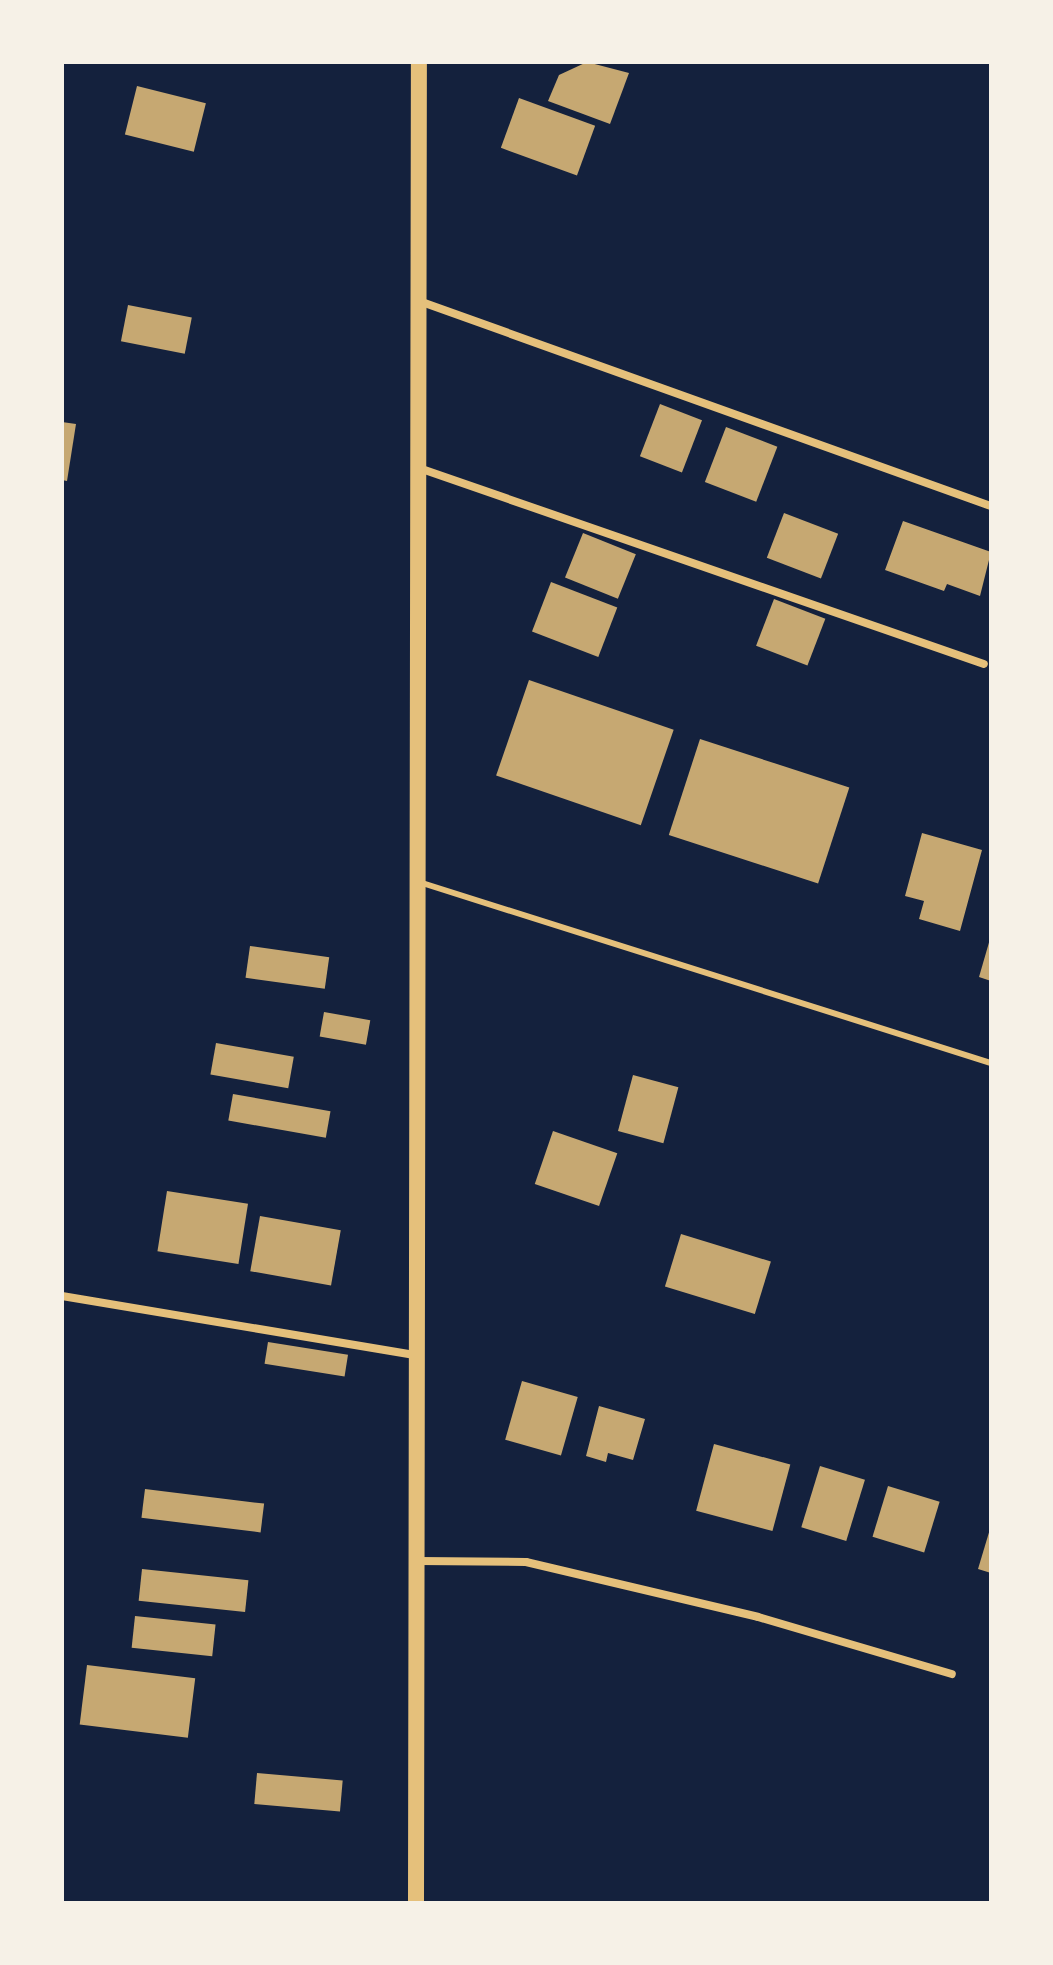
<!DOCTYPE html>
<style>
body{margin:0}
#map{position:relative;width:1053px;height:1965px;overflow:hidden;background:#14213d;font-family:Mulish,sans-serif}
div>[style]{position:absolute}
.building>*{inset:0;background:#c6a872;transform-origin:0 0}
.service>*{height:6px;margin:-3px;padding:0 3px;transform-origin:3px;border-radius:3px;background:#e5c07b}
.minor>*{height:8px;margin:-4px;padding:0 4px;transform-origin:4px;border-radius:4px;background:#e5c07b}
.secondary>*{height:16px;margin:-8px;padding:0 8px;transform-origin:8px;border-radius:8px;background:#e5c07b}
span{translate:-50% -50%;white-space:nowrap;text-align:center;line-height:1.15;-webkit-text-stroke:7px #f6f1e7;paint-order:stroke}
.frame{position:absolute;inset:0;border:64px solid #f6f1e7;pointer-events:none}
</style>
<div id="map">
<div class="building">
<div style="clip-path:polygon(587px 62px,629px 73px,610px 124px,548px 101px,559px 75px)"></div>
<div style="left:137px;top:86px;width:71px;height:50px;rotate:14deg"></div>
<div style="left:519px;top:98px;width:81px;height:53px;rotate:20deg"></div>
<div style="left:128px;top:305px;width:65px;height:37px;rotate:11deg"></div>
<div style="left:660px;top:404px;width:45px;height:56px;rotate:21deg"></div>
<div style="clip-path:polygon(62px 422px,76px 424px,67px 481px,62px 480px)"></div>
<div style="left:726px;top:427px;width:55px;height:59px;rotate:21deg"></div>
<div style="left:784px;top:513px;width:58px;height:48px;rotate:21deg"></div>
<div style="clip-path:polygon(903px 521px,991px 552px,980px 596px,947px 584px,944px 591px,885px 570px)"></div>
<div style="left:583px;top:533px;width:57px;height:48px;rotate:22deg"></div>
<div style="left:551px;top:582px;width:71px;height:53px;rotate:21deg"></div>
<div style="left:774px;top:599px;width:55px;height:50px;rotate:21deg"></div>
<div style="left:529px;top:680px;width:153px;height:101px;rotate:19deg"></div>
<div style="left:700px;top:739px;width:157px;height:101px;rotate:18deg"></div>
<div style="clip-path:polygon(922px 833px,982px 850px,960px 931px,919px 919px,924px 901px,905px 896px)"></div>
<div style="clip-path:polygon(990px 939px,991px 939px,991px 981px,979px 977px)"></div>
<div style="left:250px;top:946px;width:80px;height:32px;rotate:8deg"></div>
<div style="left:324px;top:1012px;width:47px;height:25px;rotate:10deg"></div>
<div style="left:216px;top:1043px;width:79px;height:32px;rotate:10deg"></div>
<div style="left:633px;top:1075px;width:47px;height:58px;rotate:15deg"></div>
<div style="left:233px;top:1094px;width:99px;height:27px;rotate:10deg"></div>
<div style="left:553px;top:1131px;width:68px;height:56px;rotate:19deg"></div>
<div style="left:167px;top:1191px;width:82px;height:61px;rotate:9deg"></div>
<div style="left:260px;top:1216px;width:82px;height:56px;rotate:10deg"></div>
<div style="left:681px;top:1234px;width:94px;height:55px;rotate:17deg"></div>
<div style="left:268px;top:1342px;width:81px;height:22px;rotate:9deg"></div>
<div style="left:522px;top:1381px;width:58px;height:61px;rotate:16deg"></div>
<div style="clip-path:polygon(599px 1406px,645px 1419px,633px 1460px,608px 1453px,606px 1462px,586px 1456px)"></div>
<div style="left:714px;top:1444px;width:79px;height:69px;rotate:15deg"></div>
<div style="left:820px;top:1466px;width:47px;height:64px;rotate:17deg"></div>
<div style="left:888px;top:1486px;width:54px;height:53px;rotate:17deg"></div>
<div style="left:145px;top:1489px;width:120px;height:29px;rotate:7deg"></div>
<div style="clip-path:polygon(990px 1529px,991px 1529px,991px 1573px,978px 1569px)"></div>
<div style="left:142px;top:1569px;width:107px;height:32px;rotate:6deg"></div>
<div style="left:135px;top:1616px;width:81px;height:32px;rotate:6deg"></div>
<div style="left:87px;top:1665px;width:109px;height:60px;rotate:7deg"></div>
<div style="left:257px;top:1773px;width:86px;height:31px;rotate:5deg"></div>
</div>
<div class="service">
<div style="left:419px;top:882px;width:600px;rotate:17.56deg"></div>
</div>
<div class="minor">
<div style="left:419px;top:301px;width:608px;rotate:19.72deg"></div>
<div style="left:416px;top:467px;width:601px;rotate:19.13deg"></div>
<div style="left:62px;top:1296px;width:359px;rotate:9.5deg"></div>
<div style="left:419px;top:1561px;width:107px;rotate:0.5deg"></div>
<div style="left:526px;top:1562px;width:238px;rotate:13.3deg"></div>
<div style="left:758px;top:1617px;width:202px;rotate:16.4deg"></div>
</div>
<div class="secondary">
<div style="left:416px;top:1903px;width:1841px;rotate:-89.91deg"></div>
</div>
<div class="frame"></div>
</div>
